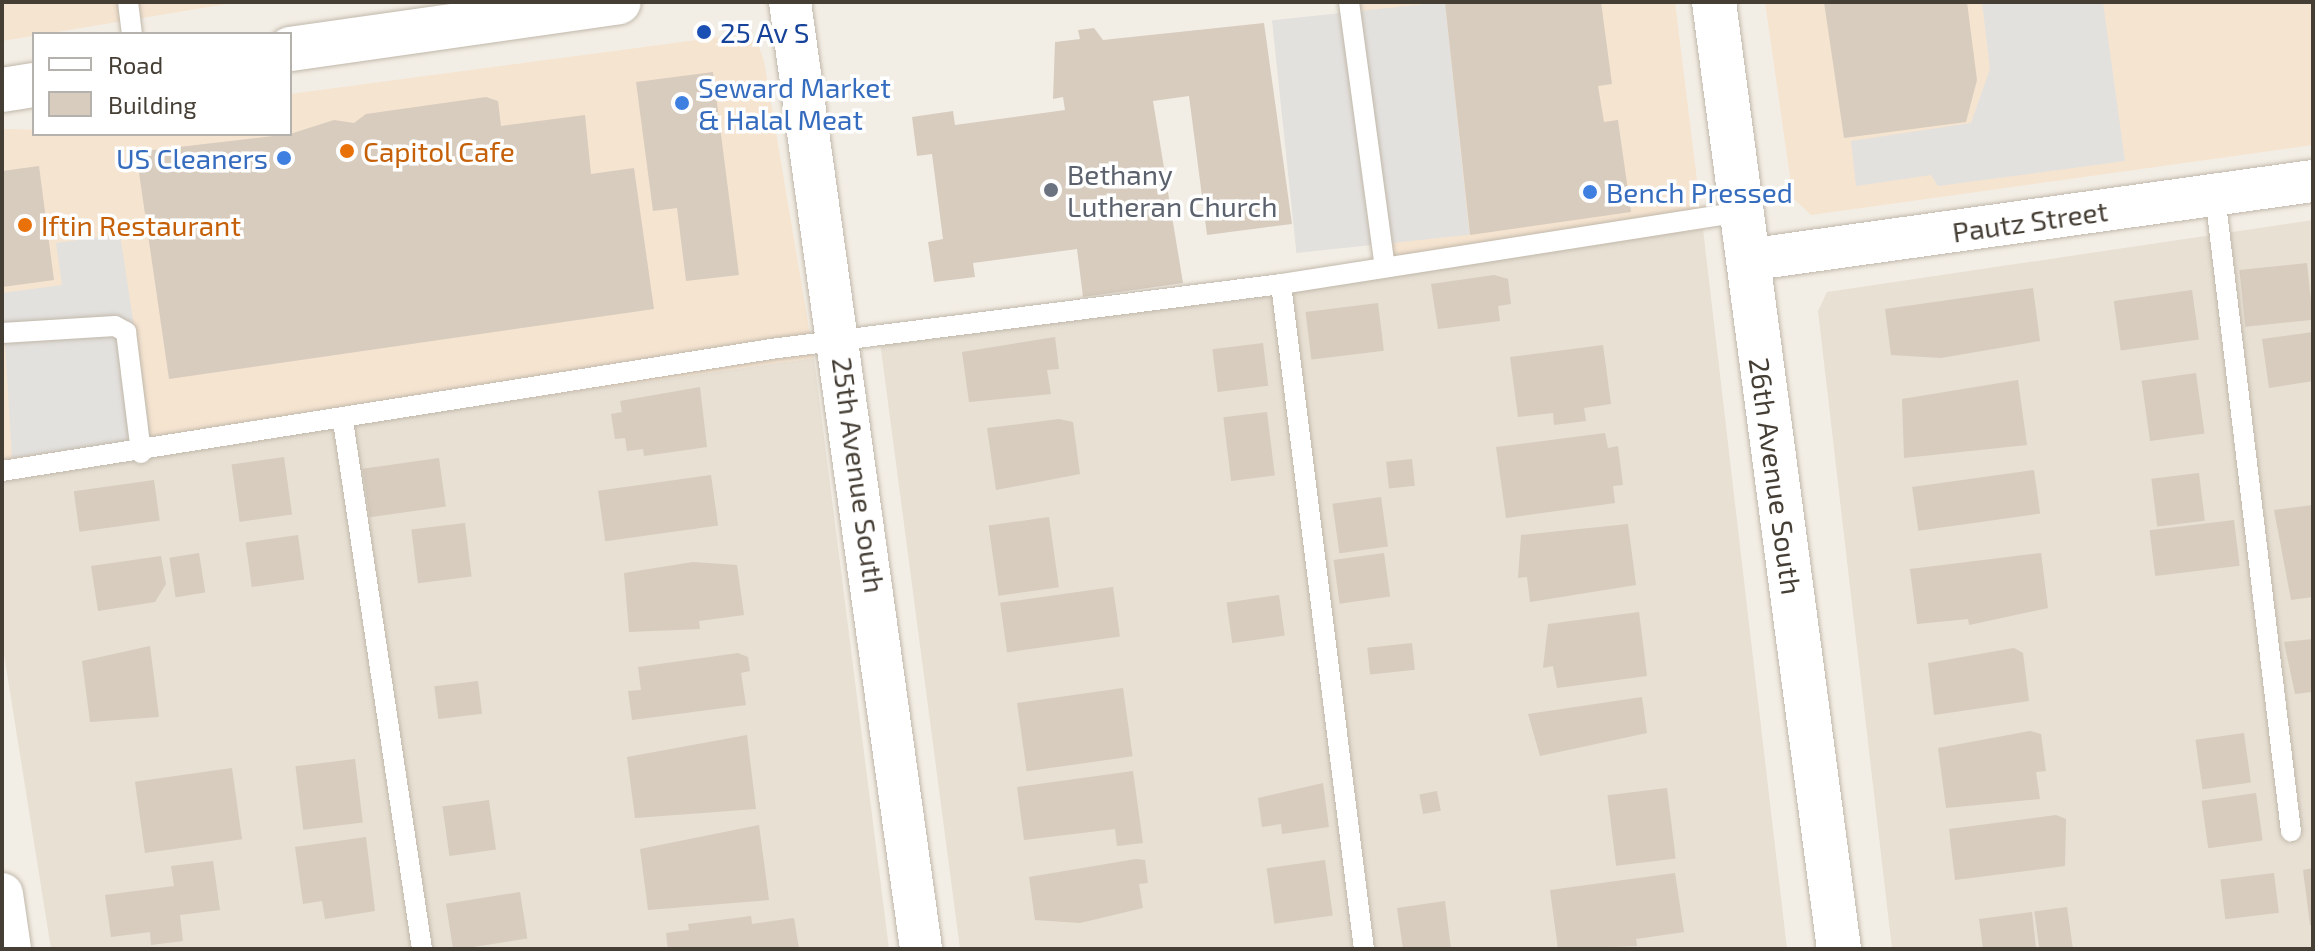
<!DOCTYPE html>
<style>
body{margin:0}
#map{position:relative;width:2315px;height:951px;overflow:hidden;background:#f3eee5;font-family:"Exo 2",sans-serif}
div>[style]{position:absolute}
.residential>*{inset:0;background:#e7e0d3}
.commercial>*{inset:0;background:#f5e4d0}
.parking>*{inset:0;background:#e3e1de;transform-origin:0 0}
.building>*{inset:0;background:#d7ccbe;transform-origin:0 0}
.roads{filter:drop-shadow(0 0 2px #c1b8ab) drop-shadow(0 0 2px #c1b8ab)}
.service>*{height:20px;margin:-10px;padding:0 10px;transform-origin:10px;border-radius:10px;background:#fff}
.minor>*{height:42px;margin:-21px;padding:0 21px;transform-origin:21px;border-radius:21px;background:#fff}
.tertiary>*{height:44px;margin:-22px;padding:0 22px;transform-origin:22px;border-radius:22px;background:#fff}
.dots>*{width:22px;height:22px;translate:-50% -50%;box-sizing:border-box;border:4px solid #fff;border-radius:50%}
span{translate:-50% -50%;white-space:nowrap;text-align:center;line-height:1.15;-webkit-text-stroke:7px #fff;paint-order:stroke}
.transit-label{font-size:28px;color:#164399}
.left{translate:0 -50%;text-align:left}
.shop-label{font-size:28px;color:#366cbe}
.right{translate:-100% -50%;text-align:right}
.food-label{font-size:28px;color:#c56008}
.worship-label{font-size:28px;color:#5b616d}
.street-label{font-size:28px;color:#453e35}
.frame{position:absolute;inset:0;border:4px solid #453e35;pointer-events:none}
.legend{position:absolute;left:32px;top:32px;width:260px;height:104px;box-sizing:border-box;background:#fff;border:2px solid #b5b2ae;margin:0;padding:10px 14px;list-style:none;font-size:24px;color:#453e35}
.legend li{display:flex;align-items:center;gap:16px;height:40px}
.legend b{width:40px;border:2px solid #b5b2ae}
</style>
<div id="map">
<div class="residential">
<div style="clip-path:polygon(2313px 220px,2313px 949px,1892px 949px,1818px 311px,1827px 292px)"></div>
<div style="clip-path:polygon(1703px 229px,1787px 949px,960px 949px,880px 342px)"></div>
<div style="clip-path:polygon(814px 358px,889px 949px,51px 949px,2px 642px,2px 472px)"></div>
</div>
<div class="commercial">
<div style="clip-path:polygon(2px 2px,239px 2px,2px 41px)"></div>
<div style="clip-path:polygon(1338px 2px,1675px 2px,1703px 229px,1376px 278px)"></div>
<div style="clip-path:polygon(1765px 2px,2313px 2px,2313px 145px,1811px 215px,1793px 198px)"></div>
<div style="clip-path:polygon(742px 34px,758px 44px,764px 61px,814px 358px,2px 472px,2px 129px,290px 134px,290px 94px)"></div>
</div>
<div class="parking">
<div style="left:1445px;top:2px;width:234px;height:174px;rotate:84deg"></div>
<div style="clip-path:polygon(1982px 2px,2103px 2px,2125px 161px,1938px 186px,1931px 175px,1856px 186px,1851px 141px,1971px 123px,1990px 69px)"></div>
<div style="clip-path:polygon(120px 234px,151px 439px,12px 458px,2px 293px,62px 285px,56px 243px)"></div>
</div>
<div class="building">
<div style="clip-path:polygon(1445px 2px,1601px 2px,1612px 84px,1598px 86px,1604px 122px,1618px 120px,1631px 212px,1470px 235px)"></div>
<div style="clip-path:polygon(1824px 2px,1967px 2px,1977px 80px,1966px 122px,1844px 138px)"></div>
<div style="clip-path:polygon(1264px 23px,1292px 224px,1207px 235px,1189px 96px,1153px 101px,1183px 283px,1083px 297px,1077px 249px,973px 263px,975px 277px,934px 282px,928px 242px,943px 239px,932px 154px,917px 156px,912px 117px,953px 111px,955px 125px,1065px 110px,1063px 97px,1053px 99px,1055px 42px,1080px 39px,1078px 30px,1094px 28px,1103px 40px)"></div>
<div style="clip-path:polygon(713px 72px,739px 275px,686px 281px,677px 208px,653px 211px,636px 82px)"></div>
<div style="clip-path:polygon(486px 97px,498px 101px,501px 126px,585px 115px,591px 174px,634px 168px,654px 309px,169px 379px,136px 152px,290px 134px,334px 120px,354px 123px,366px 114px)"></div>
<div style="clip-path:polygon(39px 166px,54px 280px,2px 287px,2px 171px)"></div>
<div style="left:2307px;top:263px;width:57px;height:68px;rotate:84deg"></div>
<div style="clip-path:polygon(1494px 275px,1508px 279px,1511px 304px,1498px 306px,1500px 321px,1438px 329px,1431px 284px)"></div>
<div style="clip-path:polygon(2033px 288px,2040px 341px,1941px 358px,1891px 355px,1885px 309px)"></div>
<div style="left:2192px;top:290px;width:50px;height:79px;rotate:82deg"></div>
<div style="left:1378px;top:303px;width:48px;height:73px;rotate:83deg"></div>
<div style="clip-path:polygon(2313px 332px,2313px 381px,2269px 388px,2262px 339px)"></div>
<div style="clip-path:polygon(1055px 337px,1059px 369px,1047px 370px,1051px 394px,969px 402px,962px 352px)"></div>
<div style="left:1263px;top:343px;width:43px;height:51px;rotate:83deg"></div>
<div style="clip-path:polygon(1603px 345px,1611px 404px,1584px 408px,1586px 421px,1554px 425px,1553px 413px,1518px 417px,1510px 357px)"></div>
<div style="left:2196px;top:373px;width:61px;height:55px;rotate:82deg"></div>
<div style="clip-path:polygon(2018px 380px,2027px 445px,1904px 458px,1902px 399px)"></div>
<div style="clip-path:polygon(700px 387px,707px 447px,644px 456px,643px 449px,627px 451px,625px 438px,615px 439px,611px 414px,622px 412px,620px 401px)"></div>
<div style="left:1267px;top:412px;width:64px;height:44px;rotate:83deg"></div>
<div style="clip-path:polygon(1059px 419px,1073px 422px,1080px 474px,996px 490px,987px 428px)"></div>
<div style="clip-path:polygon(1605px 433px,1608px 448px,1618px 446px,1623px 485px,1613px 486px,1615px 503px,1506px 518px,1496px 447px)"></div>
<div style="left:284px;top:457px;width:58px;height:53px;rotate:82deg"></div>
<div style="left:439px;top:458px;width:49px;height:77px;rotate:82deg"></div>
<div style="left:1412px;top:459px;width:27px;height:26px;rotate:84deg"></div>
<div style="left:2034px;top:470px;width:44px;height:123px;rotate:82deg"></div>
<div style="left:2199px;top:473px;width:48px;height:48px;rotate:83deg"></div>
<div style="left:711px;top:475px;width:51px;height:114px;rotate:82deg"></div>
<div style="left:154px;top:480px;width:41px;height:81px;rotate:82deg"></div>
<div style="left:1381px;top:497px;width:50px;height:49px;rotate:82deg"></div>
<div style="clip-path:polygon(2313px 505px,2313px 597px,2291px 600px,2274px 510px)"></div>
<div style="left:1049px;top:517px;width:71px;height:61px;rotate:82deg"></div>
<div style="left:2234px;top:520px;width:46px;height:85px;rotate:83deg"></div>
<div style="left:465px;top:523px;width:54px;height:54px;rotate:83deg"></div>
<div style="clip-path:polygon(1628px 524px,1636px 585px,1530px 602px,1527px 577px,1518px 578px,1521px 535px)"></div>
<div style="left:298px;top:535px;width:45px;height:53px;rotate:82deg"></div>
<div style="left:199px;top:553px;width:40px;height:30px;rotate:81deg"></div>
<div style="left:1384px;top:553px;width:44px;height:51px;rotate:82deg"></div>
<div style="clip-path:polygon(2041px 553px,2048px 608px,1969px 625px,1968px 619px,1917px 624px,1910px 569px)"></div>
<div style="clip-path:polygon(161px 556px,166px 584px,155px 602px,98px 611px,91px 566px)"></div>
<div style="clip-path:polygon(693px 562px,737px 565px,744px 615px,699px 621px,700px 629px,629px 632px,624px 573px)"></div>
<div style="left:1113px;top:587px;width:50px;height:114px;rotate:82deg"></div>
<div style="left:1279px;top:595px;width:41px;height:53px;rotate:82deg"></div>
<div style="clip-path:polygon(1639px 612px,1647px 676px,1557px 688px,1553px 666px,1543px 668px,1548px 624px)"></div>
<div style="clip-path:polygon(2313px 639px,2312px 692px,2295px 694px,2284px 642px)"></div>
<div style="left:1412px;top:643px;width:27px;height:45px;rotate:84deg"></div>
<div style="clip-path:polygon(150px 646px,159px 717px,90px 722px,82px 661px)"></div>
<div style="clip-path:polygon(2014px 648px,2023px 653px,2029px 701px,1934px 715px,1928px 663px)"></div>
<div style="clip-path:polygon(738px 653px,748px 657px,750px 671px,741px 673px,746px 705px,632px 720px,628px 691px,641px 690px,638px 667px)"></div>
<div style="left:478px;top:681px;width:33px;height:44px;rotate:83deg"></div>
<div style="left:1123px;top:688px;width:69px;height:107px;rotate:82deg"></div>
<div style="clip-path:polygon(1642px 697px,1647px 733px,1540px 756px,1528px 714px)"></div>
<div style="clip-path:polygon(2030px 731px,2041px 734px,2046px 771px,2036px 772px,2040px 799px,1946px 808px,1938px 748px)"></div>
<div style="left:2244px;top:733px;width:50px;height:49px;rotate:82deg"></div>
<div style="clip-path:polygon(747px 735px,756px 809px,635px 818px,627px 757px)"></div>
<div style="left:355px;top:759px;width:64px;height:60px;rotate:83deg"></div>
<div style="left:232px;top:768px;width:72px;height:98px;rotate:82deg"></div>
<div style="clip-path:polygon(1133px 771px,1143px 843px,1117px 846px,1115px 829px,1024px 840px,1017px 787px)"></div>
<div style="clip-path:polygon(1323px 783px,1329px 827px,1282px 834px,1281px 824px,1262px 827px,1258px 798px)"></div>
<div style="left:1667px;top:788px;width:71px;height:60px;rotate:83deg"></div>
<div style="left:1437px;top:791px;width:20px;height:18px;rotate:79deg"></div>
<div style="left:2256px;top:793px;width:48px;height:55px;rotate:82deg"></div>
<div style="left:489px;top:800px;width:50px;height:47px;rotate:82deg"></div>
<div style="clip-path:polygon(2056px 815px,2066px 819px,2065px 866px,1955px 880px,1949px 829px)"></div>
<div style="clip-path:polygon(759px 825px,769px 900px,648px 910px,640px 849px)"></div>
<div style="clip-path:polygon(366px 837px,375px 911px,325px 919px,322px 901px,303px 904px,295px 847px)"></div>
<div style="clip-path:polygon(1136px 859px,1145px 860px,1148px 883px,1139px 884px,1143px 908px,1080px 923px,1035px 920px,1029px 877px)"></div>
<div style="left:1325px;top:860px;width:56px;height:59px;rotate:82deg"></div>
<div style="clip-path:polygon(213px 861px,220px 910px,180px 915px,183px 941px,151px 945px,150px 932px,111px 937px,105px 895px,174px 886px,171px 866px)"></div>
<div style="clip-path:polygon(2313px 868px,2313px 925px,2310px 925px,2303px 870px)"></div>
<div style="clip-path:polygon(1675px 873px,1684px 932px,1636px 939px,1637px 946px,1558px 949px,1550px 890px)"></div>
<div style="left:2274px;top:873px;width:40px;height:54px;rotate:83deg"></div>
<div style="left:520px;top:892px;width:47px;height:75px;rotate:81deg"></div>
<div style="clip-path:polygon(1445px 901px,1451px 949px,1403px 949px,1397px 908px)"></div>
<div style="left:2067px;top:907px;width:42px;height:33px;rotate:82deg"></div>
<div style="clip-path:polygon(2032px 912px,2036px 949px,1983px 949px,1979px 919px)"></div>
<div style="clip-path:polygon(751px 916px,752px 924px,794px 918px,799px 949px,668px 949px,666px 933px,689px 930px,688px 924px)"></div>
</div>
<div class="roads">
<div class="service">
<div style="left:128px;top:2px;width:32px;rotate:83deg"></div>
<div style="left:1349px;top:2px;width:267px;rotate:82.3deg"></div>
<div style="left:2215px;top:195px;width:641px;rotate:83.19deg"></div>
<div style="left:1281px;top:284px;width:670px;rotate:82.89deg"></div>
<div style="left:2px;top:333px;width:113px;rotate:-3.5deg"></div>
<div style="left:115px;top:326px;width:13px;rotate:29deg"></div>
<div style="left:126px;top:332px;width:122px;rotate:82.9deg"></div>
<div style="left:343px;top:421px;width:534px;rotate:81.49deg"></div>
<div style="left:2px;top:471px;width:779px;rotate:-9.01deg"></div>
<div style="left:771px;top:349px;width:514px;rotate:-7.26deg"></div>
<div style="left:1281px;top:284px;width:466px;rotate:-8.9deg"></div>
</div>
<div class="minor">
<div style="left:790px;top:2px;width:956px;rotate:82.12deg"></div>
<div style="left:1747px;top:260px;width:571px;rotate:-7.95deg"></div>
<div style="left:2px;top:894px;width:56px;rotate:81.7deg"></div>
</div>
<div class="tertiary">
<div style="left:1714px;top:2px;width:955px;rotate:82.48deg"></div>
<div style="left:290px;top:49px;width:332px;rotate:-8.1deg"></div>
<div style="left:2px;top:90px;width:32px;rotate:-9deg"></div>
</div>
</div>
<div class="dots">
<div style="left:704px;top:32px;background:#1a4fb4"></div>
<div style="left:682px;top:103px;background:#3f7fe0"></div>
<div style="left:347px;top:151px;background:#e8710a"></div>
<div style="left:284px;top:158px;background:#3f7fe0"></div>
<div style="left:1051px;top:190px;background:#6b7280"></div>
<div style="left:1590px;top:192px;background:#3f7fe0"></div>
<div style="left:25px;top:225px;background:#e8710a"></div>
</div>
<div class="transit-label">
<span class="left" style="left:720px;top:32px">25 Av S</span>
</div>
<div class="shop-label">
<span class="left" style="left:698px;top:103px">Seward Market<br>&amp; Halal Meat</span>
<span class="right" style="left:268px;top:158px">US Cleaners</span>
<span class="left" style="left:1606px;top:192px">Bench Pressed</span>
</div>
<div class="food-label">
<span class="left" style="left:363px;top:151px">Capitol Cafe</span>
<span class="left" style="left:41px;top:225px">Iftin Restaurant</span>
</div>
<div class="worship-label">
<span class="left" style="left:1067px;top:190px">Bethany<br>Lutheran Church</span>
</div>
<div class="street-label">
<span style="left:2030px;top:221px;rotate:-8deg">Pautz Street</span>
<span style="left:859px;top:475px;rotate:82deg">25th Avenue South</span>
<span style="left:1776px;top:476px;rotate:82deg">26th Avenue South</span>
</div>
<div class="frame"></div>
<ul class="legend">
<li><b style="height:10px;background:#fff"></b>Road</li>
<li><b style="height:22px;background:#d7ccbe"></b>Building</li>
</ul>
</div>
